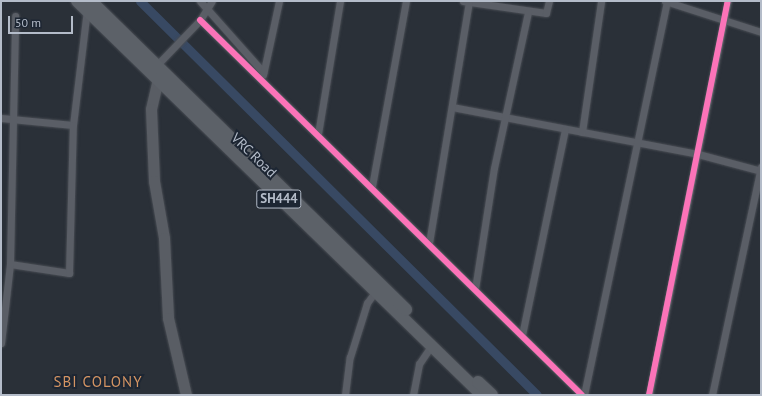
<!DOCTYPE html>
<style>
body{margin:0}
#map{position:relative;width:762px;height:396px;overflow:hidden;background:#2a3038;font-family:"PT Sans",sans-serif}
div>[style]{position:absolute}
.canal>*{height:9px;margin:-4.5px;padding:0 4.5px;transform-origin:4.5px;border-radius:4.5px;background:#384963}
.roads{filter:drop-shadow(0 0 1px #484c53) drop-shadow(0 0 1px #484c53)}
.street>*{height:7px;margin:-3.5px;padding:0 3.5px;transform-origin:3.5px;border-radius:3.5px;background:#5a5e66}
.secondary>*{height:11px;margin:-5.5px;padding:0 5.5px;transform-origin:5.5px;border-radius:5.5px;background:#595d64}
.primary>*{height:12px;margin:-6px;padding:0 6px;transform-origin:6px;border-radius:6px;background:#5c6168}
.cycleway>*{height:6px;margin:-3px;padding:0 3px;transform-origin:3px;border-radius:3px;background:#fb73b8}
span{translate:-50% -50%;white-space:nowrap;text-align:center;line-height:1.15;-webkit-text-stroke:4px #1d2633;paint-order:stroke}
.shield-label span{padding:1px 3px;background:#1d2633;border:1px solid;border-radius:3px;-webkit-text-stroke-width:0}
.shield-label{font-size:13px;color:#b4bcc9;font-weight:700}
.street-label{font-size:14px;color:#b4bcc9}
.neighbourhood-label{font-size:15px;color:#d59563;letter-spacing:1px}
.frame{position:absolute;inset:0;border:2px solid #b4bcc9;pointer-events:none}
.scale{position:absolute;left:8px;top:16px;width:65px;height:18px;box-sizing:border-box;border:2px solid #b4bcc9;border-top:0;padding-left:5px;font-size:12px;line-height:14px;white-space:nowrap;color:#b4bcc9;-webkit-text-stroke:3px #1d2633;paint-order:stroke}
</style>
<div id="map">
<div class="canal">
<div style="left:140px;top:1px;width:559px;rotate:44.78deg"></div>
</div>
<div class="roads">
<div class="street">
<div style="left:200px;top:1px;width:95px;rotate:48.4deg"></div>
<div style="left:463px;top:1px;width:84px;rotate:8.2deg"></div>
<div style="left:546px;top:13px;width:12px;rotate:-76deg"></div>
<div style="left:665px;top:1px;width:101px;rotate:17.9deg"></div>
<div style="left:200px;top:20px;width:535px;rotate:44.47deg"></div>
<div style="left:155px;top:67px;width:65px;rotate:-46.2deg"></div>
<div style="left:200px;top:20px;width:22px;rotate:-58deg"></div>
<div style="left:263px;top:75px;width:76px;rotate:-77.8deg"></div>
<div style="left:452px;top:107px;width:250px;rotate:10.8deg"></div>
<div style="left:698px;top:154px;width:65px;rotate:15.1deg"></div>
<div style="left:1px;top:118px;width:72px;rotate:5.6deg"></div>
<div style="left:73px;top:125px;width:116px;rotate:-83.1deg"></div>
<div style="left:582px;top:132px;width:132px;rotate:-81.7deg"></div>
<div style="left:318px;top:134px;width:135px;rotate:-80.6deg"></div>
<div style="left:372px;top:186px;width:188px;rotate:-79.6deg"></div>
<div style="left:429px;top:243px;width:245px;rotate:-80.6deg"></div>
<div style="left:10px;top:264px;width:60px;rotate:8.7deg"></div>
<div style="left:69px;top:273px;width:148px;rotate:-88.5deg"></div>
<div style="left:475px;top:289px;width:122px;rotate:-81.1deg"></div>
<div style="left:494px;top:168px;width:160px;rotate:-77.7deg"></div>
<div style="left:522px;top:335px;width:210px;rotate:-78.2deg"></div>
<div style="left:1px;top:343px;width:80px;rotate:-83.5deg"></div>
<div style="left:10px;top:264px;width:248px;rotate:-88.8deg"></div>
<div style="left:345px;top:395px;width:38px;rotate:-83deg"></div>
<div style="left:350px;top:357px;width:57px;rotate:-72.5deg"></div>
<div style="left:367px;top:303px;width:17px;rotate:-54deg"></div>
<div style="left:413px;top:395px;width:32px;rotate:-79deg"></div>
<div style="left:419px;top:364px;width:22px;rotate:-56deg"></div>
<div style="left:584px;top:395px;width:402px;rotate:-78.1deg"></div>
<div style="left:649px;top:395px;width:402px;rotate:-78.7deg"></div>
<div style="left:712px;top:395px;width:233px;rotate:-77.9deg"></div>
</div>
<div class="secondary">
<div style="left:157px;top:83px;width:27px;rotate:103deg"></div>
<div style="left:151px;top:109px;width:72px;rotate:87.6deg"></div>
<div style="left:154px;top:181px;width:58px;rotate:80deg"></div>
<div style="left:164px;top:238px;width:80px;rotate:87.1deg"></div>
<div style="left:168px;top:318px;width:79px;rotate:76.8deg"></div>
</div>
<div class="primary">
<div style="left:77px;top:1px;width:565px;rotate:44.21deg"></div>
<div style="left:91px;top:1px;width:441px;rotate:44.4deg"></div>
<div style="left:478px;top:382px;width:19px;rotate:43deg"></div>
</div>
</div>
<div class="cycleway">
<div style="left:200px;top:20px;width:535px;rotate:44.47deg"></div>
<div style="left:649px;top:395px;width:402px;rotate:-78.7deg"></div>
</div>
<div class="shield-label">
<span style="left:279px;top:199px">SH444</span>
</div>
<div class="street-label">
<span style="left:254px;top:155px;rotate:44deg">VRC Road</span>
</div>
<div class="neighbourhood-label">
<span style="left:98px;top:382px">SBI COLONY</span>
</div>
<div class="frame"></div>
<div class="scale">50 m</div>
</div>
